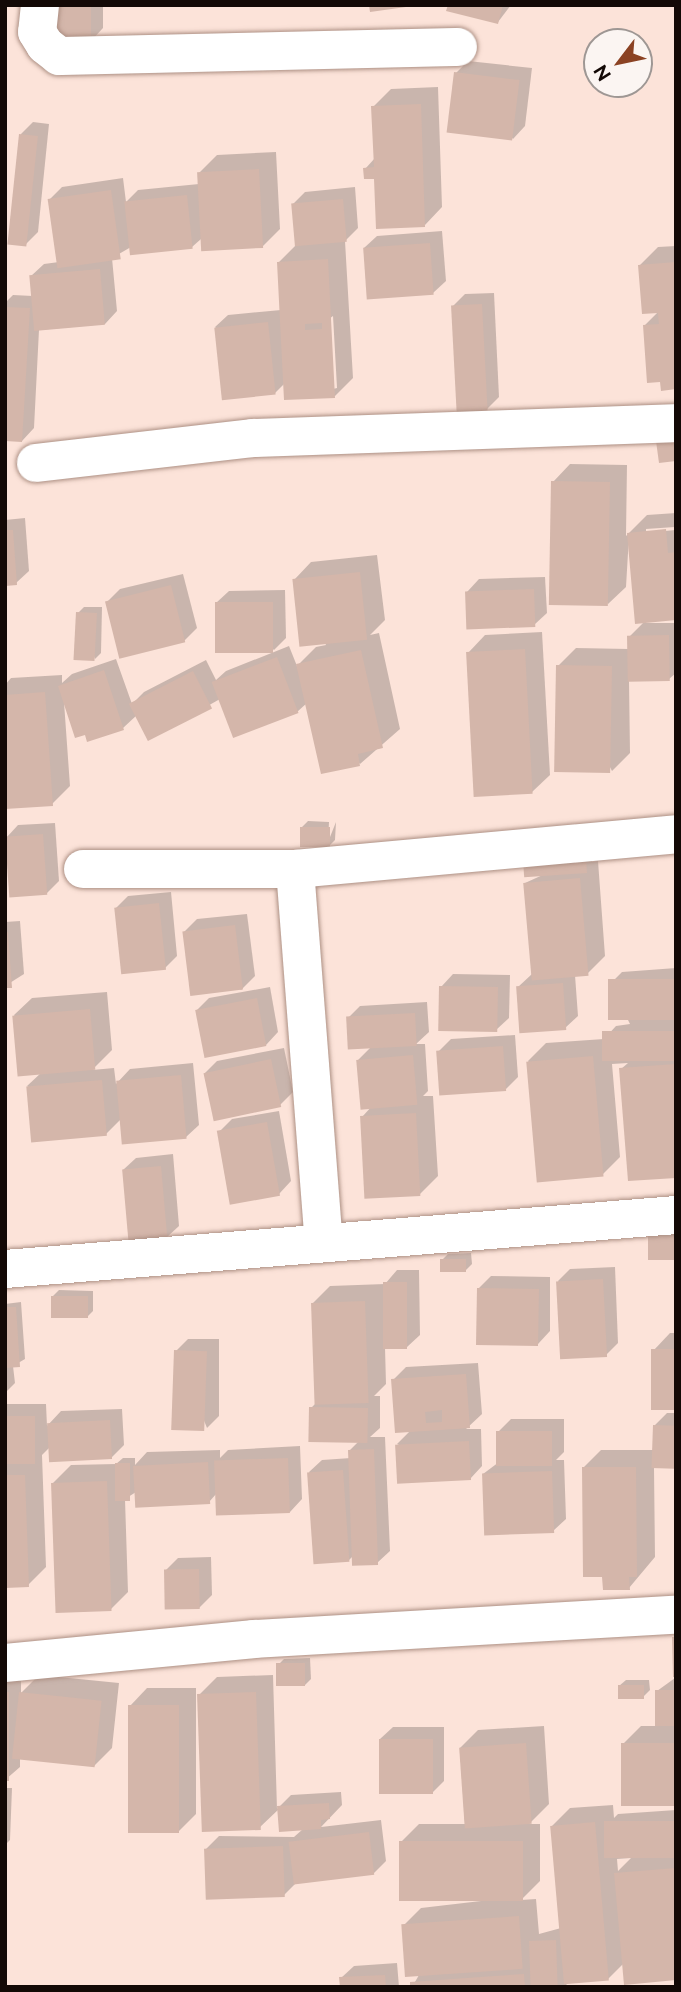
<!DOCTYPE html>
<style>
body{margin:0}
#map{position:relative;width:681px;height:1992px;overflow:hidden;background:#fce3d9;font-family:Raleway,sans-serif}
div>[style]{position:absolute}
.shadow>*{inset:0;background:#0003}
.building>*{inset:0;background:#d4b6aa;transform-origin:0 0}
.roads{filter:drop-shadow(0 0 2px #ad9084) drop-shadow(0 0 2px #ad9084)}
.minor>*{height:38px;margin:-19px;padding:0 19px;transform-origin:19px;border-radius:19px;background:#fff}
span{translate:-50% -50%;white-space:nowrap;text-align:center;line-height:1.15;-webkit-text-stroke:7px #fbf5f2;paint-order:stroke}
.frame{position:absolute;inset:0;border:7px solid #130906;pointer-events:none}
.north{position:absolute;left:583px;top:28px;width:70px;height:70px;box-sizing:border-box;background:#fbf5f2;border:2px solid #9e9794;border-radius:50%;rotate:238deg;font-size:19px;font-weight:700;line-height:28px;text-align:center;color:#130906}
.north::after{content:'';display:block;margin:auto;width:24px;height:32px;background:#8b4223;clip-path:polygon(50% 0,100% 100%,50% 72%,0 100%)}
</style>
<div id="map">
<div class="shadow">
<div style="clip-path:polygon(57px 5px,103px 5px,103px 28px,91px 41px)"></div>
<div style="clip-path:polygon(450px 5px,511px 5px,498px 22px)"></div>
<div style="clip-path:polygon(468px 61px,532px 68px,525px 126px,513px 139px,456px 73px)"></div>
<div style="clip-path:polygon(438px 87px,442px 207px,425px 225px,365px 169px,375px 158px,373px 107px,391px 89px)"></div>
<div style="clip-path:polygon(33px 122px,49px 124px,38px 232px,25px 245px,21px 134px)"></div>
<div style="clip-path:polygon(276px 152px,280px 229px,262px 247px,201px 239px,192px 247px,131px 247px,112px 258px,117px 311px,105px 324px,39px 330px,34px 428px,22px 441px,5px 439px,5px 303px,13px 295px,33px 296px,31px 276px,44px 264px,59px 262px,50px 199px,62px 187px,123px 178px,126px 202px,138px 190px,199px 184px,199px 173px,217px 155px)"></div>
<div style="clip-path:polygon(evenodd,355px 187px,358px 228px,345px 241px,353px 378px,335px 396px,285px 383px,275px 393px,215px 327px,228px 315px,281px 310px,278px 263px,296px 245px,293px 204px,305px 192px,355px 187px,333px 316px,337px 388px,333px 389px,329px 319px,333px 316px)"></div>
<div style="clip-path:polygon(442px 231px,446px 281px,433px 293px,364px 248px,377px 236px)"></div>
<div style="clip-path:polygon(676px 246px,676px 388px,644px 326px,659px 311px,640px 265px,658px 247px)"></div>
<div style="clip-path:polygon(494px 293px,499px 397px,486px 410px,452px 307px,465px 294px)"></div>
<div style="clip-path:polygon(evenodd,570px 464px,627px 465px,626px 536px,647px 515px,676px 513px,676px 618px,629px 536px,626px 587px,608px 604px,553px 482px,570px 464px,675px 527px,675px 530px,646px 533px,646px 529px,675px 527px)"></div>
<div style="clip-path:polygon(25px 518px,29px 571px,16px 583px,5px 584px,5px 520px)"></div>
<div style="clip-path:polygon(377px 555px,385px 620px,370px 635px,379px 633px,400px 729px,360px 764px,307px 703px,297px 712px,220px 699px,149px 739px,137px 715px,123px 728px,86px 733px,64px 702px,70px 786px,52px 804px,5px 807px,5px 685px,11px 678px,62px 675px,62px 683px,72px 674px,116px 659px,132px 704px,144px 692px,206px 660px,216px 680px,226px 671px,289px 646px,297px 666px,316px 647px,326px 645px,294px 580px,311px 562px)"></div>
<div style="clip-path:polygon(183px 574px,197px 628px,184px 641px,107px 602px,120px 589px)"></div>
<div style="clip-path:polygon(545px 577px,547px 613px,534px 625px,467px 592px,479px 579px)"></div>
<div style="clip-path:polygon(285px 590px,286px 638px,274px 650px,216px 603px,229px 591px)"></div>
<div style="clip-path:polygon(84px 607px,102px 607px,101px 653px,95px 659px,78px 613px)"></div>
<div style="clip-path:polygon(643px 623px,676px 623px,676px 673px,669px 679px,629px 680px,630px 753px,612px 771px,558px 666px,576px 648px,629px 649px,629px 637px)"></div>
<div style="clip-path:polygon(542px 632px,550px 775px,532px 792px,468px 653px,485px 635px)"></div>
<div style="clip-path:polygon(308px 821px,329px 822px,328px 842px,336px 822px,335px 840px,329px 846px,302px 827px)"></div>
<div style="clip-path:polygon(55px 823px,59px 881px,47px 893px,6px 838px,18px 825px)"></div>
<div style="clip-path:polygon(591px 853px,592px 862px,598px 861px,605px 956px,587px 974px,575px 975px,578px 1016px,565px 1028px,518px 987px,532px 974px,525px 883px)"></div>
<div style="clip-path:polygon(171px 892px,177px 956px,165px 968px,116px 908px,128px 896px)"></div>
<div style="clip-path:polygon(247px 914px,255px 976px,241px 990px,184px 932px,197px 919px)"></div>
<div style="clip-path:polygon(20px 921px,24px 974px,5px 986px,5px 922px)"></div>
<div style="clip-path:polygon(676px 968px,676px 1176px,621px 1069px,628px 1063px,612px 1064px,620px 1157px,602px 1175px,528px 1061px,546px 1043px,604px 1039px,616px 1026px,630px 1024px,610px 984px,622px 972px)"></div>
<div style="clip-path:polygon(453px 974px,510px 975px,509px 1018px,496px 1030px,441px 987px)"></div>
<div style="clip-path:polygon(270px 987px,278px 1032px,266px 1045px,197px 1010px,209px 998px)"></div>
<div style="clip-path:polygon(107px 992px,112px 1050px,92px 1070px,114px 1068px,116px 1084px,130px 1069px,193px 1063px,199px 1125px,186px 1137px,121px 1119px,106px 1134px,27px 1086px,42px 1072px,14px 1015px,32px 998px)"></div>
<div style="clip-path:polygon(427px 1002px,429px 1032px,416px 1044px,425px 1044px,428px 1091px,423px 1096px,433px 1096px,438px 1176px,420px 1194px,362px 1117px,372px 1106px,358px 1060px,371px 1047px,348px 1018px,360px 1006px)"></div>
<div style="clip-path:polygon(515px 1035px,518px 1077px,506px 1089px,438px 1052px,451px 1039px)"></div>
<div style="clip-path:polygon(284px 1048px,293px 1092px,280px 1105px,205px 1073px,217px 1061px)"></div>
<div style="clip-path:polygon(279px 1111px,291px 1181px,279px 1194px,219px 1132px,232px 1119px)"></div>
<div style="clip-path:polygon(173px 1154px,179px 1226px,166px 1238px,123px 1170px,136px 1158px)"></div>
<div style="clip-path:polygon(676px 1225px,676px 1259px,650px 1238px,663px 1226px)"></div>
<div style="clip-path:polygon(471px 1253px,472px 1264px,466px 1270px,442px 1260px,448px 1254px)"></div>
<div style="clip-path:polygon(615px 1267px,618px 1343px,606px 1355px,558px 1281px,570px 1269px)"></div>
<div style="clip-path:polygon(397px 1270px,419px 1270px,420px 1335px,407px 1347px,385px 1347px,386px 1384px,374px 1396px,380px 1396px,380px 1428px,370px 1437px,385px 1437px,390px 1551px,377px 1563px,355px 1554px,349px 1560px,309px 1472px,322px 1460px,351px 1458px,350px 1450px,360px 1440px,311px 1408px,316px 1403px,312px 1304px,330px 1286px,385px 1284px)"></div>
<div style="clip-path:polygon(491px 1276px,550px 1277px,550px 1331px,538px 1344px,478px 1289px)"></div>
<div style="clip-path:polygon(59px 1290px,93px 1291px,93px 1311px,87px 1317px,53px 1296px)"></div>
<div style="clip-path:polygon(21px 1302px,25px 1359px,13px 1366px,15px 1383px,5px 1393px,5px 1304px)"></div>
<div style="clip-path:polygon(670px 1333px,676px 1333px,676px 1408px,653px 1351px)"></div>
<div style="clip-path:polygon(188px 1339px,219px 1339px,219px 1416px,207px 1428px,176px 1351px)"></div>
<div style="clip-path:polygon(478px 1363px,482px 1414px,466px 1429px,481px 1429px,482px 1466px,470px 1479px,397px 1444px,410px 1431px,393px 1380px,406px 1367px)"></div>
<div style="clip-path:polygon(5px 1404px,46px 1404px,47px 1426px,61px 1411px,122px 1409px,124px 1445px,112px 1457px,50px 1447px,42px 1455px,46px 1567px,28px 1585px,5px 1586px)"></div>
<div style="clip-path:polygon(667px 1413px,676px 1413px,676px 1468px,654px 1467px,655px 1557px,629px 1588px,604px 1575px,583px 1468px,601px 1450px,654px 1450px,655px 1425px)"></div>
<div style="clip-path:polygon(511px 1419px,564px 1419px,564px 1452px,556px 1460px,564px 1460px,566px 1519px,553px 1531px,483px 1474px,499px 1462px,498px 1432px)"></div>
<div style="clip-path:polygon(300px 1446px,302px 1499px,290px 1512px,217px 1493px,209px 1502px,136px 1492px,125px 1499px,128px 1592px,110px 1610px,53px 1483px,71px 1465px,116px 1464px,123px 1458px,135px 1458px,135px 1465px,147px 1452px,220px 1450px,220px 1458px,228px 1450px)"></div>
<div style="clip-path:polygon(211px 1557px,212px 1595px,199px 1608px,166px 1570px,178px 1558px)"></div>
<div style="clip-path:polygon(676px 1636px,676px 1805px,623px 1744px,641px 1726px,658px 1726px,657px 1691px,675px 1678px)"></div>
<div style="clip-path:polygon(310px 1658px,311px 1679px,305px 1685px,278px 1665px,284px 1659px)"></div>
<div style="clip-path:polygon(39px 1675px,119px 1683px,112px 1748px,94px 1766px,20px 1758px,20px 1767px,5px 1780px,5px 1680px,21px 1681px,21px 1693px)"></div>
<div style="clip-path:polygon(273px 1675px,277px 1809px,291px 1795px,341px 1792px,342px 1805px,321px 1827px,381px 1820px,386px 1861px,374px 1873px,297px 1882px,284px 1895px,206px 1849px,219px 1836px,294px 1837px,303px 1829px,279px 1809px,259px 1828px,199px 1695px,217px 1677px)"></div>
<div style="clip-path:polygon(626px 1680px,649px 1680px,650px 1690px,644px 1696px,619px 1686px)"></div>
<div style="clip-path:polygon(147px 1688px,196px 1688px,196px 1814px,178px 1832px,130px 1706px)"></div>
<div style="clip-path:polygon(evenodd,544px 1726px,549px 1804px,529px 1824px,540px 1824px,540px 1881px,521px 1900px,536px 1899px,539px 1934px,561px 1928px,552px 1826px,570px 1808px,613px 1805px,614px 1818px,618px 1814px,676px 1810px,676px 1979px,624px 1963px,608px 1979px,569px 1982px,564px 1987px,412px 1987px,419px 1975px,403px 1926px,421px 1908px,498px 1899px,401px 1842px,419px 1824px,465px 1824px,460px 1748px,478px 1730px,544px 1726px,631px 1858px,618px 1871px,617px 1859px,631px 1858px)"></div>
<div style="clip-path:polygon(393px 1727px,444px 1727px,444px 1781px,432px 1793px,380px 1739px)"></div>
<div style="clip-path:polygon(5px 1788px,12px 1788px,10px 1840px,5px 1845px)"></div>
<div style="clip-path:polygon(397px 1963px,399px 1987px,342px 1987px,341px 1978px,354px 1966px)"></div>
</div>
<div class="building">
<div style="left:55px;top:5px;width:36px;height:38px"></div>
<div style="clip-path:polygon(369px 5px,406px 5px,406px 7px,370px 12px)"></div>
<div style="clip-path:polygon(448px 5px,503px 5px,498px 24px,446px 11px)"></div>
<div style="left:454px;top:72px;width:66px;height:61px;rotate:7deg"></div>
<div style="clip-path:polygon(421px 104px,425px 227px,376px 229px,374px 179px,364px 179px,363px 168px,374px 167px,371px 106px)"></div>
<div style="left:19px;top:134px;width:19px;height:111px;rotate:6deg"></div>
<div style="left:259px;top:169px;width:79px;height:62px;rotate:87deg"></div>
<div style="left:111px;top:190px;width:70px;height:64px;rotate:82deg"></div>
<div style="left:187px;top:195px;width:54px;height:63px;rotate:84deg"></div>
<div style="left:343px;top:199px;width:43px;height:52px;rotate:85deg"></div>
<div style="left:430px;top:243px;width:52px;height:67px;rotate:86deg"></div>
<div style="clip-path:polygon(evenodd,328px 259px,335px 398px,284px 400px,277px 262px,328px 259px,322px 323px,322px 329px,305px 330px,305px 324px,322px 323px)"></div>
<div style="clip-path:polygon(676px 262px,676px 389px,661px 391px,660px 382px,647px 383px,643px 325px,659px 324px,658px 313px,642px 314px,638px 265px)"></div>
<div style="left:100px;top:269px;width:56px;height:71px;rotate:85deg"></div>
<div style="left:482px;top:304px;width:107px;height:31px;rotate:87deg"></div>
<div style="clip-path:polygon(5px 307px,30px 308px,22px 442px,5px 441px)"></div>
<div style="left:268px;top:322px;width:73px;height:54px;rotate:84deg"></div>
<div style="clip-path:polygon(676px 438px,676px 461px,659px 463px,656px 441px)"></div>
<div style="left:551px;top:481px;width:59px;height:124px;rotate:1deg"></div>
<div style="clip-path:polygon(666px 529px,668px 553px,676px 552px,676px 620px,635px 624px,627px 533px)"></div>
<div style="clip-path:polygon(5px 530px,13px 530px,17px 585px,5px 586px)"></div>
<div style="left:360px;top:572px;width:68px;height:68px;rotate:84deg"></div>
<div style="left:171px;top:585px;width:59px;height:68px;rotate:76deg"></div>
<div style="left:534px;top:589px;width:38px;height:69px;rotate:88deg"></div>
<div style="left:215px;top:602px;width:58px;height:51px"></div>
<div style="left:76px;top:612px;width:21px;height:48px;rotate:3deg"></div>
<div style="left:669px;top:635px;width:46px;height:42px;rotate:89deg"></div>
<div style="left:525px;top:649px;width:145px;height:59px;rotate:87deg"></div>
<div style="clip-path:polygon(361px 650px,383px 748px,358px 754px,360px 766px,321px 774px,296px 664px)"></div>
<div style="left:277px;top:657px;width:60px;height:70px;rotate:69deg"></div>
<div style="left:556px;top:665px;width:56px;height:107px;rotate:1deg"></div>
<div style="clip-path:polygon(104px 670px,124px 730px,87px 742px,85px 735px,75px 738px,58px 686px)"></div>
<div style="left:193px;top:671px;width:42px;height:72px;rotate:63deg"></div>
<div style="clip-path:polygon(45px 692px,53px 806px,5px 809px,5px 695px)"></div>
<div style="left:300px;top:827px;width:30px;height:20px"></div>
<div style="left:43px;top:834px;width:61px;height:38px;rotate:86deg"></div>
<div style="left:586px;top:858px;width:15px;height:63px;rotate:86deg"></div>
<div style="left:580px;top:878px;width:98px;height:57px;rotate:85deg"></div>
<div style="left:159px;top:903px;width:67px;height:45px;rotate:84deg"></div>
<div style="left:235px;top:925px;width:65px;height:53px;rotate:83deg"></div>
<div style="clip-path:polygon(8px 932px,12px 988px,5px 988px,5px 933px)"></div>
<div style="left:676px;top:979px;width:41px;height:68px;rotate:90deg"></div>
<div style="left:563px;top:983px;width:47px;height:47px;rotate:86deg"></div>
<div style="left:439px;top:986px;width:59px;height:45px;rotate:1deg"></div>
<div style="left:257px;top:998px;width:49px;height:63px;rotate:79deg"></div>
<div style="left:90px;top:1009px;width:61px;height:78px;rotate:85deg"></div>
<div style="left:415px;top:1013px;width:33px;height:69px;rotate:87deg"></div>
<div style="left:676px;top:1031px;width:30px;height:74px;rotate:90deg"></div>
<div style="left:503px;top:1046px;width:45px;height:67px;rotate:86deg"></div>
<div style="left:413px;top:1055px;width:50px;height:57px;rotate:85deg"></div>
<div style="left:593px;top:1056px;width:121px;height:67px;rotate:85deg"></div>
<div style="left:271px;top:1059px;width:49px;height:69px;rotate:78deg"></div>
<div style="clip-path:polygon(676px 1064px,676px 1178px,628px 1181px,619px 1068px)"></div>
<div style="left:181px;top:1075px;width:64px;height:65px;rotate:85deg"></div>
<div style="left:102px;top:1080px;width:56px;height:76px;rotate:85deg"></div>
<div style="left:416px;top:1113px;width:83px;height:56px;rotate:87deg"></div>
<div style="left:267px;top:1122px;width:75px;height:51px;rotate:80deg"></div>
<div style="left:161px;top:1166px;width:74px;height:39px;rotate:85deg"></div>
<div style="left:676px;top:1236px;width:24px;height:28px;rotate:90deg"></div>
<div style="left:440px;top:1259px;width:26px;height:13px"></div>
<div style="left:603px;top:1279px;width:78px;height:47px;rotate:87deg"></div>
<div style="left:383px;top:1282px;width:24px;height:67px"></div>
<div style="left:477px;top:1288px;width:62px;height:57px;rotate:1deg"></div>
<div style="left:51px;top:1296px;width:37px;height:22px"></div>
<div style="left:365px;top:1301px;width:102px;height:54px;rotate:88deg"></div>
<div style="clip-path:polygon(5px 1307px,16px 1307px,20px 1367px,5px 1368px)"></div>
<div style="left:676px;top:1349px;width:61px;height:25px;rotate:90deg"></div>
<div style="left:174px;top:1350px;width:33px;height:80px;rotate:2deg"></div>
<div style="clip-path:polygon(evenodd,466px 1374px,470px 1428px,395px 1433px,391px 1379px,466px 1374px,442px 1410px,442px 1422px,426px 1423px,425px 1412px,442px 1410px)"></div>
<div style="left:309px;top:1407px;width:59px;height:35px;rotate:1deg"></div>
<div style="left:5px;top:1416px;width:30px;height:48px"></div>
<div style="left:110px;top:1420px;width:39px;height:63px;rotate:87deg"></div>
<div style="left:653px;top:1425px;width:23px;height:43px;rotate:2deg"></div>
<div style="left:496px;top:1431px;width:56px;height:35px"></div>
<div style="left:469px;top:1441px;width:39px;height:74px;rotate:87deg"></div>
<div style="left:374px;top:1449px;width:116px;height:26px;rotate:88deg"></div>
<div style="left:288px;top:1458px;width:55px;height:74px;rotate:88deg"></div>
<div style="left:208px;top:1462px;width:42px;height:75px;rotate:87deg"></div>
<div style="left:115px;top:1463px;width:15px;height:38px"></div>
<div style="clip-path:polygon(582px 1467px,636px 1467px,637px 1577px,629px 1577px,630px 1590px,603px 1590px,602px 1577px,583px 1577px)"></div>
<div style="left:343px;top:1470px;width:92px;height:36px;rotate:86deg"></div>
<div style="left:552px;top:1471px;width:62px;height:70px;rotate:88deg"></div>
<div style="clip-path:polygon(5px 1475px,25px 1475px,29px 1587px,5px 1588px)"></div>
<div style="left:107px;top:1481px;width:130px;height:56px;rotate:88deg"></div>
<div style="left:199px;top:1569px;width:40px;height:35px;rotate:89deg"></div>
<div style="clip-path:polygon(672px 1637px,676px 1637px,676px 1677px,673px 1677px)"></div>
<div style="left:305px;top:1663px;width:23px;height:29px;rotate:90deg"></div>
<div style="left:618px;top:1685px;width:26px;height:14px"></div>
<div style="left:655px;top:1690px;width:21px;height:36px"></div>
<div style="left:5px;top:1692px;width:4px;height:89px"></div>
<div style="left:19px;top:1692px;width:83px;height:67px;rotate:6deg"></div>
<div style="left:256px;top:1692px;width:138px;height:59px;rotate:88deg"></div>
<div style="left:128px;top:1705px;width:51px;height:128px"></div>
<div style="left:379px;top:1739px;width:54px;height:55px"></div>
<div style="left:526px;top:1743px;width:81px;height:67px;rotate:86deg"></div>
<div style="left:621px;top:1743px;width:55px;height:63px"></div>
<div style="clip-path:polygon(329px 1803px,330px 1819px,321px 1820px,321px 1829px,279px 1832px,277px 1806px)"></div>
<div style="left:676px;top:1821px;width:37px;height:72px;rotate:90deg"></div>
<div style="left:595px;top:1822px;width:159px;height:45px;rotate:85deg"></div>
<div style="left:369px;top:1832px;width:43px;height:81px;rotate:83deg"></div>
<div style="left:399px;top:1841px;width:124px;height:60px"></div>
<div style="left:283px;top:1846px;width:51px;height:79px;rotate:88deg"></div>
<div style="clip-path:polygon(676px 1868px,676px 1980px,624px 1985px,614px 1873px)"></div>
<div style="left:519px;top:1916px;width:53px;height:118px;rotate:86deg"></div>
<div style="left:556px;top:1940px;width:47px;height:27px;rotate:88deg"></div>
<div style="clip-path:polygon(524px 1974px,525px 1987px,410px 1987px,410px 1982px)"></div>
<div style="clip-path:polygon(385px 1975px,386px 1987px,340px 1987px,339px 1977px)"></div>
</div>
<div class="roads">
<div class="minor">
<div style="left:40px;top:5px;width:27px;rotate:96deg"></div>
<div style="left:37px;top:32px;width:15px;rotate:58deg"></div>
<div style="left:45px;top:45px;width:18px;rotate:38deg"></div>
<div style="left:59px;top:56px;width:399px;rotate:-1.3deg"></div>
<div style="left:36px;top:463px;width:218px;rotate:-6.6deg"></div>
<div style="left:253px;top:438px;width:423px;rotate:-2deg"></div>
<div style="left:83px;top:869px;width:212px"></div>
<div style="left:295px;top:869px;width:383px;rotate:-5.2deg"></div>
<div style="left:295px;top:869px;width:375px;rotate:85.6deg"></div>
<div style="left:5px;top:1269px;width:673px;rotate:-4.6deg"></div>
<div style="left:5px;top:1663px;width:250px;rotate:-5.5deg"></div>
<div style="left:254px;top:1639px;width:423px;rotate:-3.3deg"></div>
</div>
</div>
<div class="frame"></div>
<div class="north">N</div>
</div>
